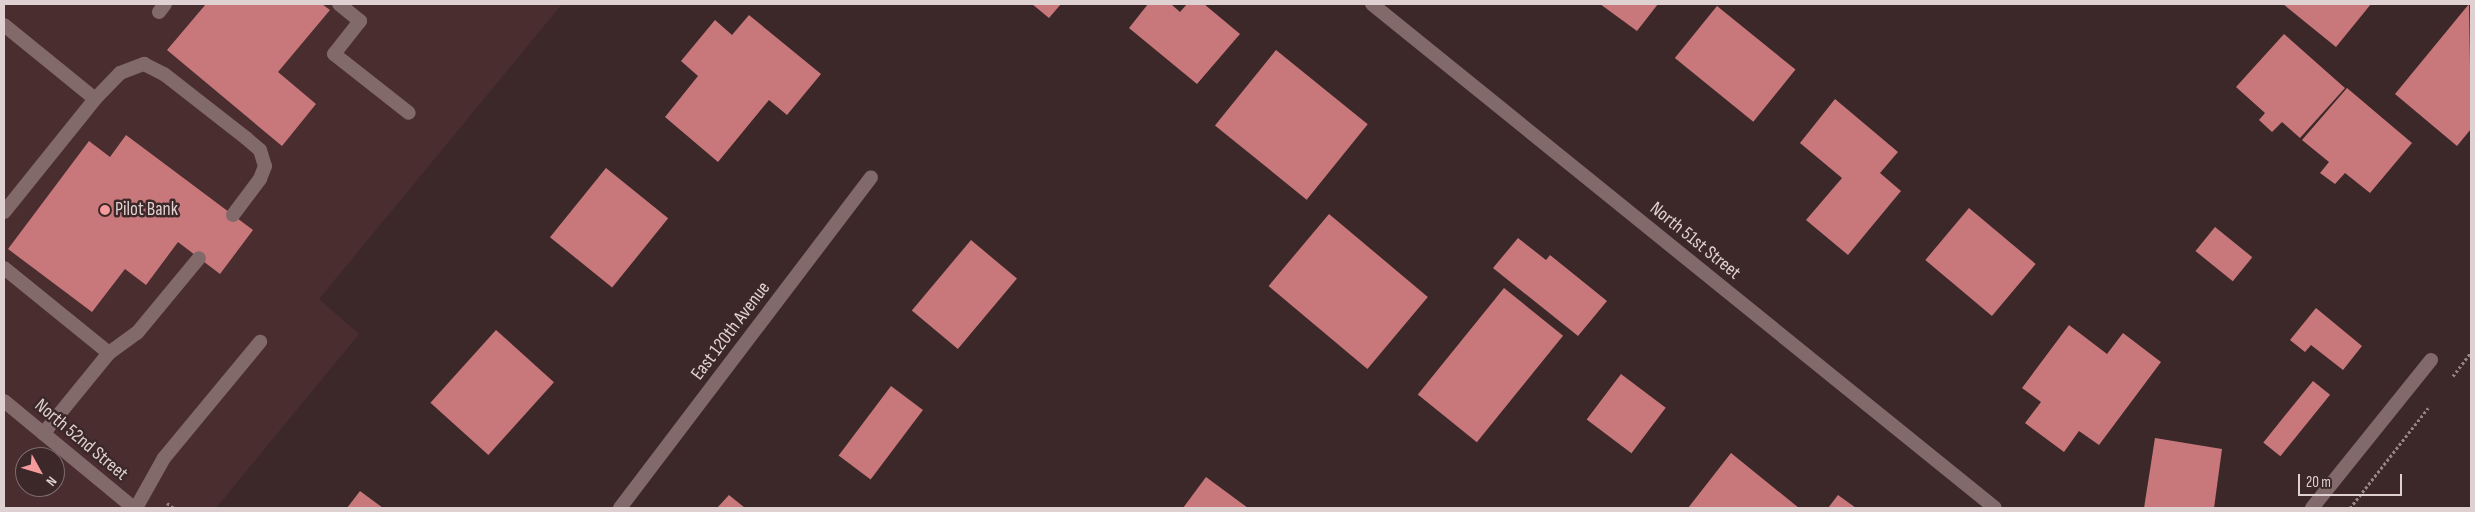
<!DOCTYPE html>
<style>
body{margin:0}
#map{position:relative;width:2475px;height:512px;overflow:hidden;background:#3c2828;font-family:"Sofia Sans Condensed",sans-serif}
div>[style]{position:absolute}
.built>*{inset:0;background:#4a2e2f}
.building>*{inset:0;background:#c8787b;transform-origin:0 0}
.path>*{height:3px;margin-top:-1.5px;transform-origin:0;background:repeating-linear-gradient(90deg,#948484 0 2.5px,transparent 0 5px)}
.service>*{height:14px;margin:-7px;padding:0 7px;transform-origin:7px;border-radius:7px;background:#82696a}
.minor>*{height:14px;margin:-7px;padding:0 7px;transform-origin:7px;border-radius:7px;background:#82696a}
.dots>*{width:14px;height:14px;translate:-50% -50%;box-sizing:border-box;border:2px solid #3c2828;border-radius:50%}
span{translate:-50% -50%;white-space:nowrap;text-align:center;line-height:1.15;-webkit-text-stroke:5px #3c2828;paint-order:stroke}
.poi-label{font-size:19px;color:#dfd1d1}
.left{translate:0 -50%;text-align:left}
.street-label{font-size:19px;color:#dfd1d1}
.frame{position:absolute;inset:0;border:5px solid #dfd1d1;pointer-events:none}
.north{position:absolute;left:15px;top:447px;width:50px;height:50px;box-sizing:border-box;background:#3c2828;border:1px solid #7d6c6c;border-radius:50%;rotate:129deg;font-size:14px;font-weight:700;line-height:20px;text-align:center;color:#dfd1d1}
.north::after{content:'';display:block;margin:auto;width:18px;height:22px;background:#f59b9e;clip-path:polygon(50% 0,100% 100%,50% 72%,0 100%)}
.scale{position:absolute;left:2298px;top:474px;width:104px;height:22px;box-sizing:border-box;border:2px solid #dfd1d1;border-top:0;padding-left:6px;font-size:15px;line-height:18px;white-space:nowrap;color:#dfd1d1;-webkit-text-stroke:4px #3c2828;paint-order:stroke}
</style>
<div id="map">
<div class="built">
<div style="clip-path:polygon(evenodd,4px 4px,562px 4px,319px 299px,359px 334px,216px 508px,4px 508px,4px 4px,25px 457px,55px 457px,55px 487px,25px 487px,25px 457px)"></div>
</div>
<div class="building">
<div style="clip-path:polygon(206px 4px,322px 4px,330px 10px,278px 72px,316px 104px,282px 146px,167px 50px)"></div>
<div style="clip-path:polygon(1032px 4px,1061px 4px,1049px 18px)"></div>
<div style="clip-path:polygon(1148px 4px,1171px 4px,1180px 12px,1187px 4px,1204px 4px,1240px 34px,1197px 84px,1129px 28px)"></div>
<div style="clip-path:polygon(1600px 4px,1658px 4px,1637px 31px)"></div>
<div style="clip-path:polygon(2283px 4px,2371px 4px,2336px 47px)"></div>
<div style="clip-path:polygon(2469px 4px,2471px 129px,2457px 146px,2395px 94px)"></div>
<div style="left:1717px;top:6px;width:101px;height:67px;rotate:39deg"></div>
<div style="clip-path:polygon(749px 15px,821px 74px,787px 115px,769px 100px,718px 162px,665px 117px,698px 76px,681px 61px,715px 20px,732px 35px)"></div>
<div style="clip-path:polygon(2284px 34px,2345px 88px,2300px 138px,2282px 122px,2272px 132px,2259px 120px,2265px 113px,2236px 87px)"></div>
<div style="left:1276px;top:50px;width:118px;height:97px;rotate:39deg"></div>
<div style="clip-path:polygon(2347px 88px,2412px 143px,2370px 193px,2345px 173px,2335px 184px,2320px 173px,2329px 162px,2302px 140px)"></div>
<div style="clip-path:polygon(1835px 99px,1898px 152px,1880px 173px,1901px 191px,1848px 255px,1806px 220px,1842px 178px,1800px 143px)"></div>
<div style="clip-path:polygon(126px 135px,253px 230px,220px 274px,178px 242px,146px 285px,125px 269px,92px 312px,8px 249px,89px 141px,110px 157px)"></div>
<div style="left:606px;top:168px;width:80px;height:89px;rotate:39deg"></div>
<div style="left:1969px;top:208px;width:87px;height:68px;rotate:40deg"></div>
<div style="left:1329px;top:214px;width:129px;height:94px;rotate:40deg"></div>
<div style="left:2215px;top:227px;width:48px;height:31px;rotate:39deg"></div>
<div style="clip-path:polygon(1518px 238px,1546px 260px,1550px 255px,1607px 301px,1578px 336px,1493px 268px)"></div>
<div style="left:971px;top:240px;width:60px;height:92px;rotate:40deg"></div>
<div style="left:1504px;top:288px;width:76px;height:137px;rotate:39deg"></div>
<div style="clip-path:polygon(2316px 308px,2362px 346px,2343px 370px,2311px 345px,2305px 352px,2290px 340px)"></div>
<div style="clip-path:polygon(2069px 325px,2107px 354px,2123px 333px,2161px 362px,2099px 445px,2079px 431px,2064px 452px,2025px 423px,2041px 402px,2022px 388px)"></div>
<div style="left:496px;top:330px;width:78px;height:98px;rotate:42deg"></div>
<div style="left:1621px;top:374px;width:56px;height:57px;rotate:37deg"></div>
<div style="left:2313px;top:381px;width:22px;height:79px;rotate:39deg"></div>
<div style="left:891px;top:386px;width:40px;height:87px;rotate:37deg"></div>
<div style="clip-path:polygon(2155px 438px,2222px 449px,2214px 508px,2144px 508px)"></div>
<div style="clip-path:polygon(1731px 453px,1799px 508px,1688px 508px)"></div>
<div style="clip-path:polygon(1206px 477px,1248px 508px,1183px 508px)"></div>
<div style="clip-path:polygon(360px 491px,383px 508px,347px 508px)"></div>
<div style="clip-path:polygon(729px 495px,745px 508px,717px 508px)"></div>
<div style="clip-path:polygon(1838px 495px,1856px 508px,1828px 508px)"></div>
</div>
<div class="path">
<div style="left:2453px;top:376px;width:30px;rotate:-53deg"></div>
<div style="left:167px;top:503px;width:9px;rotate:36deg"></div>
<div style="left:2350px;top:508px;width:127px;rotate:-52deg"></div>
</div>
<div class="service">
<div style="left:339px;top:4px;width:27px;rotate:39deg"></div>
<div style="left:360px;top:21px;width:42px;rotate:128.2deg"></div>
<div style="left:334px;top:54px;width:95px;rotate:38.2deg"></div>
<div style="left:159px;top:12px;width:10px;rotate:-53deg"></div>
<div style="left:4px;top:25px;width:117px;rotate:39.1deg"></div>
<div style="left:95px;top:99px;width:145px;rotate:128.8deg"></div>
<div style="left:95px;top:99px;width:36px;rotate:-46deg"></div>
<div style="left:120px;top:73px;width:26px;rotate:-21deg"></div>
<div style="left:144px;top:64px;width:22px;rotate:27deg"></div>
<div style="left:164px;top:74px;width:104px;rotate:38deg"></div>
<div style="left:246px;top:138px;width:18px;rotate:41deg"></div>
<div style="left:260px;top:150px;width:17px;rotate:73deg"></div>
<div style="left:265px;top:166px;width:14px;rotate:111deg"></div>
<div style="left:260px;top:179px;width:45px;rotate:126.9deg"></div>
<div style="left:4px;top:268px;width:135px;rotate:39deg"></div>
<div style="left:109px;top:353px;width:104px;rotate:129.2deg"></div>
<div style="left:109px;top:353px;width:34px;rotate:-36deg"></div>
<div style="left:137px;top:333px;width:97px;rotate:-50.4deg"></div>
<div style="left:136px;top:508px;width:57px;rotate:-60.8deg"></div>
<div style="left:164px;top:458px;width:151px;rotate:-50.4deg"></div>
</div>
<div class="minor">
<div style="left:1372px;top:4px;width:801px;rotate:38.97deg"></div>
<div style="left:4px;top:401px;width:168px;rotate:39.5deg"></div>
<div style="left:620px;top:508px;width:415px;rotate:-52.8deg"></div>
<div style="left:2312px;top:508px;width:190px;rotate:-51.2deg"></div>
</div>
<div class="dots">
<div style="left:105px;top:210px;background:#f59b9e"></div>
</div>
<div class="poi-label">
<span class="left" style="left:115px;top:210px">Pilot Bank</span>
</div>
<div class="street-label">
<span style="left:1695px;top:241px;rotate:39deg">North 51st Street</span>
<span style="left:731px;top:331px;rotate:-53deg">East 120th Avenue</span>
<span style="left:81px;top:440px;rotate:40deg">North 52nd Street</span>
</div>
<div class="frame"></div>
<div class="north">N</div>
<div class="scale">20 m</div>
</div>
